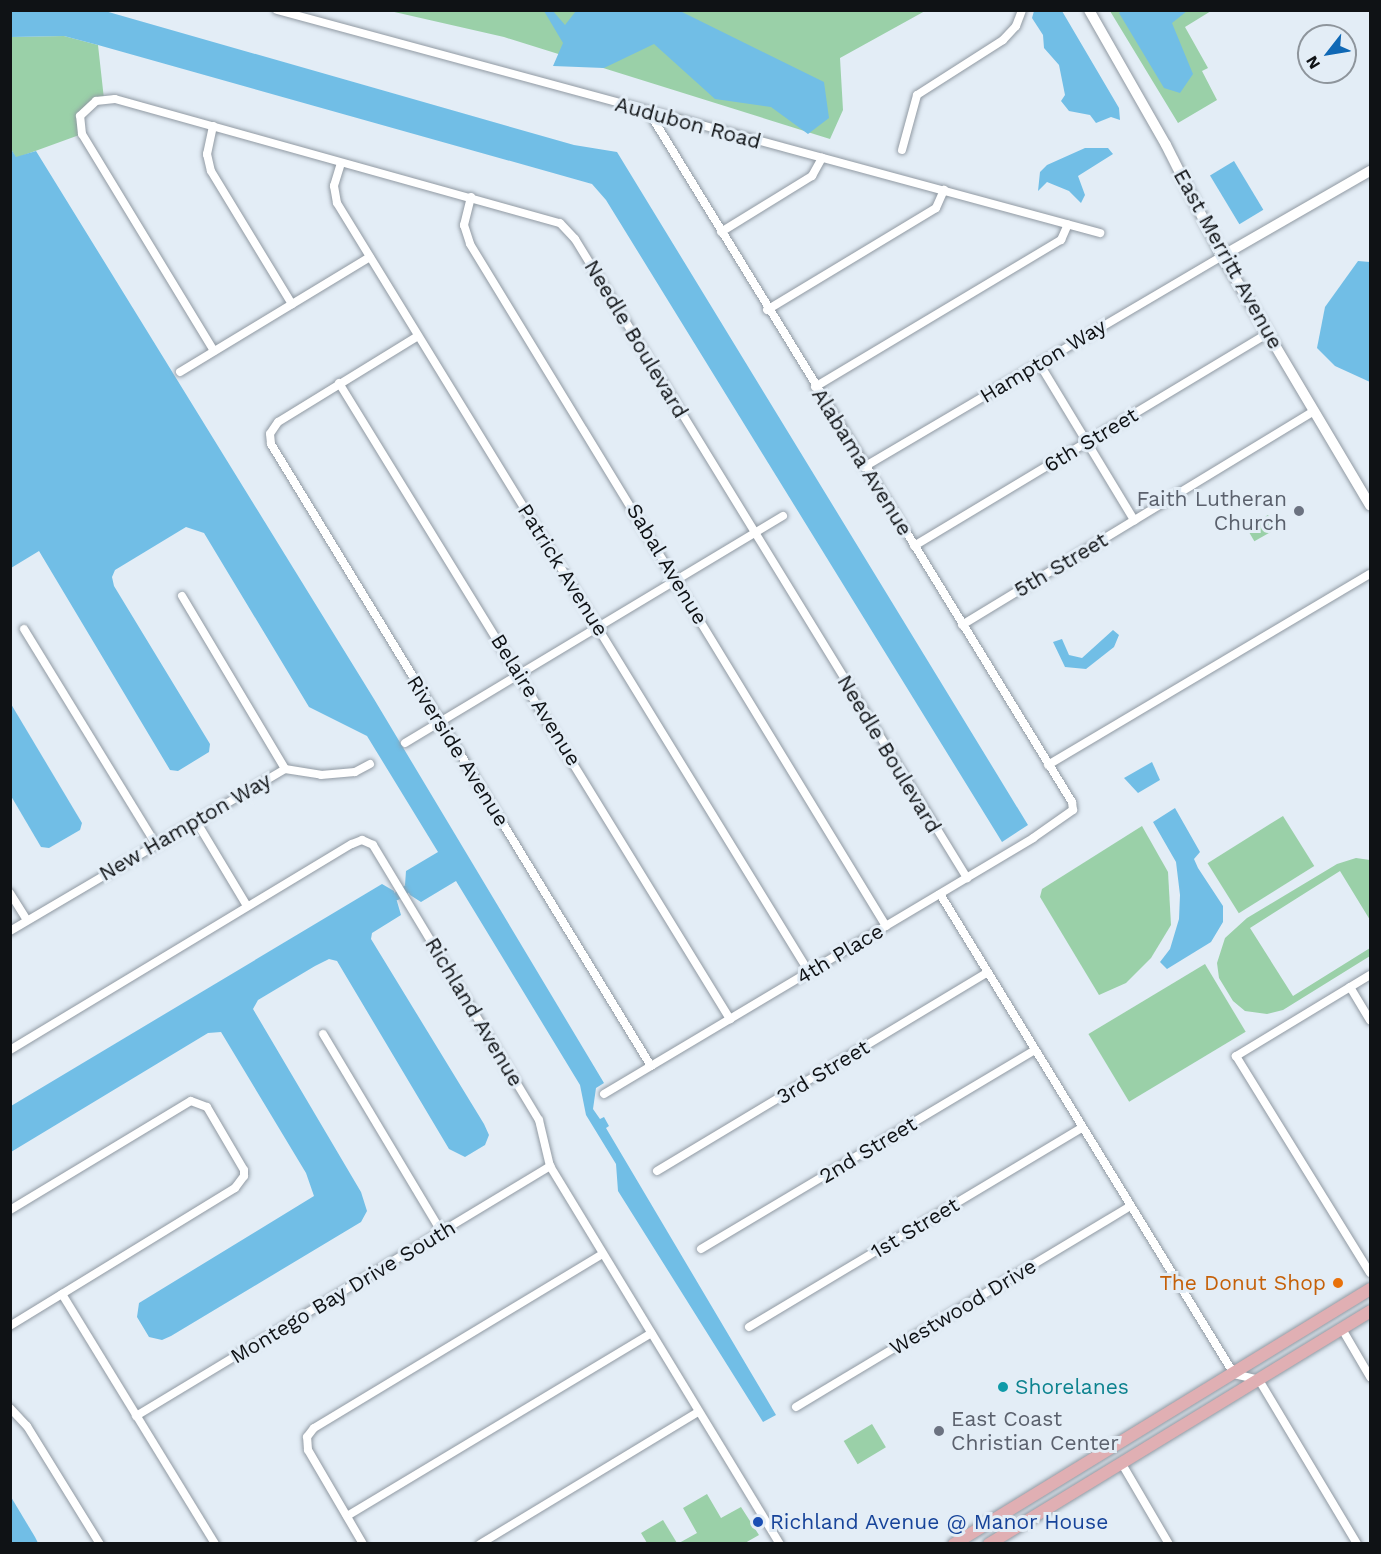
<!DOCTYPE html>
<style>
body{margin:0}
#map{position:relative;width:1381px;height:1554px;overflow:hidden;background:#e3edf6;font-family:"Work Sans",sans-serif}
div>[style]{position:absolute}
.green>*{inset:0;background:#9ad0a8;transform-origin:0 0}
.water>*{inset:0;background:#71bee6;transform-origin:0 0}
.canal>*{height:8px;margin:-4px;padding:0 4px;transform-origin:4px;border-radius:4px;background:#71bee6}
.roads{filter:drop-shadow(0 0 2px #919aa3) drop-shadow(0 0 2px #919aa3)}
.minor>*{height:8px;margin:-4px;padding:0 4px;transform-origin:4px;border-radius:4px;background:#fff}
.tertiary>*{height:10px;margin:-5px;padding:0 5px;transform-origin:5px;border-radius:5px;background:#fff}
.primary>*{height:12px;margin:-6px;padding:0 6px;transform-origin:6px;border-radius:6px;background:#e0afb3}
.dots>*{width:16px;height:16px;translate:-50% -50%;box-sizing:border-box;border:3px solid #e3edf6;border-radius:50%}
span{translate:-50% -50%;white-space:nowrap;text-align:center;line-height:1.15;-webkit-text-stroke:6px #e3edf6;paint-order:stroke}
.street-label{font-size:21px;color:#0f1215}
.worship-label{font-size:21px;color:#5b616d}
.right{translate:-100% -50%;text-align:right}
.left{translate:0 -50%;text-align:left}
.food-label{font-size:21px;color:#c56008}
.culture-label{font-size:21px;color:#0d838f}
.transit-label{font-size:21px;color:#164399}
.frame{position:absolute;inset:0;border:12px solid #0f1215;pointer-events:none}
.north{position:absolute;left:1297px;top:24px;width:60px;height:60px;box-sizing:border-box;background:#e3edf6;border:2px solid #8e959c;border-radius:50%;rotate:239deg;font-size:16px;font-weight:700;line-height:24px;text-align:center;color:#0f1215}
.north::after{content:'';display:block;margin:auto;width:21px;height:27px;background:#0f68b5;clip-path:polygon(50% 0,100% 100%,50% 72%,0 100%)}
</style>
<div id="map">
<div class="green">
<div style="clip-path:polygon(390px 11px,925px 11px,840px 58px,843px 110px,830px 139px,504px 37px)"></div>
<div style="clip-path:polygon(1110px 11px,1211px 11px,1185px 27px,1208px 68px,1202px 71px,1217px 100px,1178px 123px)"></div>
<div style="clip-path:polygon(64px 36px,98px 45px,104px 99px,82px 112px,82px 134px,16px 158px,11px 149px,11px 37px)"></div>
<div style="left:1268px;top:515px;width:16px;height:25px;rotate:60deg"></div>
<div style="left:1283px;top:816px;width:59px;height:89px;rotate:58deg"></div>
<div style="clip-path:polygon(1142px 826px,1168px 872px,1171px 925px,1151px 958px,1126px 983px,1099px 995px,1040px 897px,1042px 889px)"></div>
<div style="clip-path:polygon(1356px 858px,1370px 860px,1370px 920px,1340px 871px,1250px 928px,1293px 996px,1370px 948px,1370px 956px,1283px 1010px,1267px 1014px,1245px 1011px,1233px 1001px,1219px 978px,1217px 963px,1225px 938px,1247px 918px,1337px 864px)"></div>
<div style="left:1205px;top:964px;width:79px;height:136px;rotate:59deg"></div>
<div style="left:872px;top:1424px;width:27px;height:33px;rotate:59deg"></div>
<div style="clip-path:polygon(707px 1494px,721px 1518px,741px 1507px,759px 1535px,745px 1543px,679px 1543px,697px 1533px,683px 1508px)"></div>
<div style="clip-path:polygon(663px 1520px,677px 1543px,647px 1543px,641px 1533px)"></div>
</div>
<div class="water">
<div style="clip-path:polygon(10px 11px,105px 11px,574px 145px,617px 152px,1028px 825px,1002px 842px,606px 200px,592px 184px,98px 45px,64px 36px,11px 37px)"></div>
<div style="clip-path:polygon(544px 11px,553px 11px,565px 25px,576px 11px,680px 11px,824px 82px,829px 118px,808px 134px,771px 107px,715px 99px,654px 44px,604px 68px,553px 66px,563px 43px)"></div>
<div style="clip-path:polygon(1034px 11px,1062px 11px,1119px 108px,1120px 120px,1111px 117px,1096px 123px,1090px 115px,1069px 111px,1061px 101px,1065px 95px,1059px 65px,1044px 48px,1043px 35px,1032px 18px)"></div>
<div style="clip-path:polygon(1122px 11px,1187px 11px,1172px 23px,1193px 74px,1180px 93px,1164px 88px,1119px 13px)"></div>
<div style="clip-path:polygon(1085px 148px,1108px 148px,1113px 154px,1078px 176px,1085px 195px,1081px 203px,1069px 191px,1047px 182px,1038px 191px,1040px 172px,1047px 165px)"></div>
<div style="clip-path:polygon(11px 149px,16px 157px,36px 151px,374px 699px,604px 1083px,596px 1088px,593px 1109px,600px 1119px,604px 1117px,609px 1126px,606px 1128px,776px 1415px,763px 1422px,618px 1191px,616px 1164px,586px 1115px,580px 1085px,456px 881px,421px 902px,410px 895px,405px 885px,406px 871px,438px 852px,367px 736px,309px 707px,204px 533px,186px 527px,115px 570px,112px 577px,114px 586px,210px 744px,209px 752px,178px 771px,170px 770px,39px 551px,11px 568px)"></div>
<div style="left:1234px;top:161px;width:57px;height:28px;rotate:59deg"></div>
<div style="clip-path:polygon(1358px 261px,1370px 262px,1370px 382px,1335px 366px,1317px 348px,1325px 307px)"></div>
<div style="clip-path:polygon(1113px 630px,1119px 635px,1114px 647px,1086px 669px,1065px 667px,1053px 642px,1062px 639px,1069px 655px,1082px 658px)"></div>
<div style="clip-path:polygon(11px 704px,82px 823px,80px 830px,49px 848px,41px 847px,11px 796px)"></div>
<div style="clip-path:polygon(1152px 762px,1160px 780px,1138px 793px,1124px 778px)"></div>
<div style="clip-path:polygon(1175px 808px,1200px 852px,1194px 859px,1198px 868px,1223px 906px,1223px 922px,1211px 942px,1167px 969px,1160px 962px,1170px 949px,1179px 919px,1180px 895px,1176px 862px,1153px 822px)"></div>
<div style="clip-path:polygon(382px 884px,394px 891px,401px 915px,372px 933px,371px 939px,484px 1124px,489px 1135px,485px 1145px,465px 1157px,449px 1149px,337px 961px,329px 959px,315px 966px,258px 1000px,253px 1009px,361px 1192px,367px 1211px,361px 1222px,171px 1336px,162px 1340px,149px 1337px,137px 1317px,139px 1303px,314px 1196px,306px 1173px,221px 1032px,208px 1033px,11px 1152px,11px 1106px)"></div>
<div style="clip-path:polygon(11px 1497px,35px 1537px,38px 1543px,11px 1543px)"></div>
</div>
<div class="canal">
<div style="left:397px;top:896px;width:12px;rotate:-35deg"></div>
</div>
<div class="roads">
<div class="minor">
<div style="left:277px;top:10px;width:853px;rotate:15.16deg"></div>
<div style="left:213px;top:126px;width:29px;rotate:102deg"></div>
<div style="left:207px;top:154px;width:17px;rotate:77deg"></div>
<div style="left:211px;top:171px;width:156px;rotate:58.7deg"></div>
<div style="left:902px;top:150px;width:57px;rotate:-74.7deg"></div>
<div style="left:917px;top:95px;width:102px;rotate:-32.6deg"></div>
<div style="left:1003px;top:40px;width:19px;rotate:-47deg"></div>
<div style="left:1016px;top:26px;width:17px;rotate:-69deg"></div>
<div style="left:341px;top:163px;width:24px;rotate:107deg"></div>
<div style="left:334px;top:186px;width:17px;rotate:80deg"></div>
<div style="left:337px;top:203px;width:902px;rotate:58.46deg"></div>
<div style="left:471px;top:197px;width:29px;rotate:104deg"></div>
<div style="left:464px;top:225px;width:20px;rotate:72deg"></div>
<div style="left:470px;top:244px;width:799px;rotate:58.62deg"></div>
<div style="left:721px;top:232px;width:107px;rotate:-31.6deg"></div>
<div style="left:812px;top:176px;width:21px;rotate:-61deg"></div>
<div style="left:767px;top:310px;width:197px;rotate:-31.1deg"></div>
<div style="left:936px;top:208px;width:20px;rotate:-66deg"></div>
<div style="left:418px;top:336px;width:164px;rotate:148.4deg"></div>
<div style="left:278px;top:422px;width:14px;rotate:124deg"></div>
<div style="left:270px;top:434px;width:10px;rotate:84deg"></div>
<div style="left:271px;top:444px;width:729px;rotate:58.58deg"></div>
<div style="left:214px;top:351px;width:254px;rotate:-121.3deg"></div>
<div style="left:82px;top:134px;width:18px;rotate:-96deg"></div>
<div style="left:80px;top:116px;width:22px;rotate:-43deg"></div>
<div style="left:96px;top:101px;width:19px;rotate:-6deg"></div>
<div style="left:115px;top:99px;width:462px;rotate:15.6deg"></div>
<div style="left:560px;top:223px;width:22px;rotate:47deg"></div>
<div style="left:575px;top:239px;width:750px;rotate:58.47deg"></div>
<div style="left:1039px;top:363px;width:184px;rotate:58.8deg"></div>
<div style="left:180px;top:372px;width:222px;rotate:-31.2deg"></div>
<div style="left:339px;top:383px;width:747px;rotate:58.42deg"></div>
<div style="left:815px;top:387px;width:287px;rotate:-30.9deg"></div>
<div style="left:1061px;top:240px;width:17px;rotate:-66deg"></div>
<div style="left:864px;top:467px;width:416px;rotate:-30.5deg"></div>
<div style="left:914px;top:546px;width:413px;rotate:-31deg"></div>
<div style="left:182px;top:596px;width:201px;rotate:59.2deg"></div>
<div style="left:962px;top:625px;width:412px;rotate:-31.3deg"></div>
<div style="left:24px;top:629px;width:252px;rotate:58.5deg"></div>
<div style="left:405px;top:743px;width:441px;rotate:-31deg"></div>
<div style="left:1048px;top:765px;width:374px;rotate:-30.7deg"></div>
<div style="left:196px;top:821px;width:99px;rotate:59deg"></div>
<div style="left:10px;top:893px;width:32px;rotate:58deg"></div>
<div style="left:940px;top:894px;width:563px;rotate:58.51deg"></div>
<div style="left:1234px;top:1374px;width:26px;rotate:13deg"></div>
<div style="left:1259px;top:1380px;width:191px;rotate:59.1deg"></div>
<div style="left:10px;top:931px;width:319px;rotate:-30.5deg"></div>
<div style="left:285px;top:769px;width:36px;rotate:9deg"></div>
<div style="left:321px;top:775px;width:34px;rotate:-5deg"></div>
<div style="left:355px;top:772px;width:17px;rotate:-28deg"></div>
<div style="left:1370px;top:975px;width:157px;rotate:148.8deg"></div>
<div style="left:1236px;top:1056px;width:255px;rotate:58.3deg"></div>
<div style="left:1350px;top:987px;width:39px;rotate:59deg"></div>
<div style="left:323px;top:1034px;width:232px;rotate:59.1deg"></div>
<div style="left:10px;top:1050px;width:399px;rotate:-31.1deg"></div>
<div style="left:352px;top:844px;width:11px;rotate:-22deg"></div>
<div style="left:362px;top:840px;width:12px;rotate:24deg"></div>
<div style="left:373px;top:845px;width:321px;rotate:58.9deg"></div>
<div style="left:539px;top:1120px;width:47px;rotate:76.6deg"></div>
<div style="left:550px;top:1166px;width:442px;rotate:58.7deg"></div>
<div style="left:604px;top:1094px;width:500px;rotate:-30.8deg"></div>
<div style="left:1033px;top:838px;width:49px;rotate:-35deg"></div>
<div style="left:1073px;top:810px;width:8px;rotate:-97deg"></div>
<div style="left:1072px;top:802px;width:807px;rotate:-121.52deg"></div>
<div style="left:657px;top:1171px;width:386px;rotate:-31deg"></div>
<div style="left:10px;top:1210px;width:211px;rotate:-31.1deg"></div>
<div style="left:191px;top:1101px;width:17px;rotate:21deg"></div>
<div style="left:207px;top:1107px;width:73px;rotate:59.6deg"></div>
<div style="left:244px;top:1170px;width:6px;rotate:90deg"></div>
<div style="left:244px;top:1176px;width:15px;rotate:127deg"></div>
<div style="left:235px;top:1188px;width:264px;rotate:148.5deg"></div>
<div style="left:701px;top:1249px;width:389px;rotate:-30.8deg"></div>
<div style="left:62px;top:1294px;width:293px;rotate:58.5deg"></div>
<div style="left:749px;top:1327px;width:388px;rotate:-30.9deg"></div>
<div style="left:1342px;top:1329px;width:56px;rotate:59.7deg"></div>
<div style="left:796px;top:1407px;width:388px;rotate:-31deg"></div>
<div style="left:10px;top:1408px;width:25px;rotate:47deg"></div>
<div style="left:27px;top:1426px;width:139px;rotate:58.3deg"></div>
<div style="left:136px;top:1416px;width:484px;rotate:-31.1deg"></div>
<div style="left:1122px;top:1464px;width:93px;rotate:59.6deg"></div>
<div style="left:347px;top:1516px;width:355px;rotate:-31deg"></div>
<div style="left:363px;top:1544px;width:109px;rotate:-120.3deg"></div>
<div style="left:308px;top:1450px;width:13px;rotate:-94deg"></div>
<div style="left:307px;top:1437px;width:11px;rotate:-52deg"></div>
<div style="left:314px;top:1428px;width:337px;rotate:-31.1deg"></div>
<div style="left:480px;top:1544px;width:255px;rotate:-31.2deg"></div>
</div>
<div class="tertiary">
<div style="left:1089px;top:10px;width:155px;rotate:60.3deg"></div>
<div style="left:1166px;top:145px;width:124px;rotate:63.2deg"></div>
<div style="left:1222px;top:256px;width:290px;rotate:59.3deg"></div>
<div style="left:1222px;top:256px;width:171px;rotate:-29.9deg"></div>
</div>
<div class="primary">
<div style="left:954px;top:1544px;width:488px;rotate:-31.5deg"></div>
<div style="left:989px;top:1544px;width:447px;rotate:-31.4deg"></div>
</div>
</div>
<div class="dots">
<div style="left:1299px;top:511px;background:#6b7280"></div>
<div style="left:1338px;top:1283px;background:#e8710a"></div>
<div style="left:1003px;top:1387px;background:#0f9aa8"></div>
<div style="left:939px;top:1431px;background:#6b7280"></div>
<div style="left:758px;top:1522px;background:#1a4fb4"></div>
</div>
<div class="street-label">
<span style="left:688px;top:123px;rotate:15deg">Audubon Road</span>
<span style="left:1228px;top:259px;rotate:61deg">East Merritt Avenue</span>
<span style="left:636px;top:339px;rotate:59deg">Needle Boulevard</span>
<span style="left:1043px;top:361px;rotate:-31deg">Hampton Way</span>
<span style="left:1091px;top:440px;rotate:-31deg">6th Street</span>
<span style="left:862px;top:462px;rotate:58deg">Alabama Avenue</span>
<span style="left:667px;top:564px;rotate:59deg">Sabal Avenue</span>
<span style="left:1061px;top:565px;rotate:-31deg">5th Street</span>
<span style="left:563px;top:570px;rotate:58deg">Patrick Avenue</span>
<span style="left:536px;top:700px;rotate:58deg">Belaire Avenue</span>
<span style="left:458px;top:751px;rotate:58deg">Riverside Avenue</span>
<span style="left:889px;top:754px;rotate:59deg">Needle Boulevard</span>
<span style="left:185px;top:827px;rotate:-30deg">New Hampton Way</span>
<span style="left:840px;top:954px;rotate:-31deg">4th Place</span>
<span style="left:474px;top:1012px;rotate:59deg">Richland Avenue</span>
<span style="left:823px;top:1072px;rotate:-31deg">3rd Street</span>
<span style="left:868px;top:1150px;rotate:-31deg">2nd Street</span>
<span style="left:915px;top:1228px;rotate:-31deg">1st Street</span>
<span style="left:343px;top:1292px;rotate:-31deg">Montego Bay Drive South</span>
<span style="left:963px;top:1307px;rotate:-31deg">Westwood Drive</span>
</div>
<div class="worship-label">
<span class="right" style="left:1287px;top:511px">Faith Lutheran<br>Church</span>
<span class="left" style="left:951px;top:1431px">East Coast<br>Christian Center</span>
</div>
<div class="food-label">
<span class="right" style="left:1326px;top:1283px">The Donut Shop</span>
</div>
<div class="culture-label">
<span class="left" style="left:1015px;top:1387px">Shorelanes</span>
</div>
<div class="transit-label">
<span class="left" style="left:770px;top:1522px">Richland Avenue @ Manor House</span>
</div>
<div class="frame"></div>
<div class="north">N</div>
</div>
